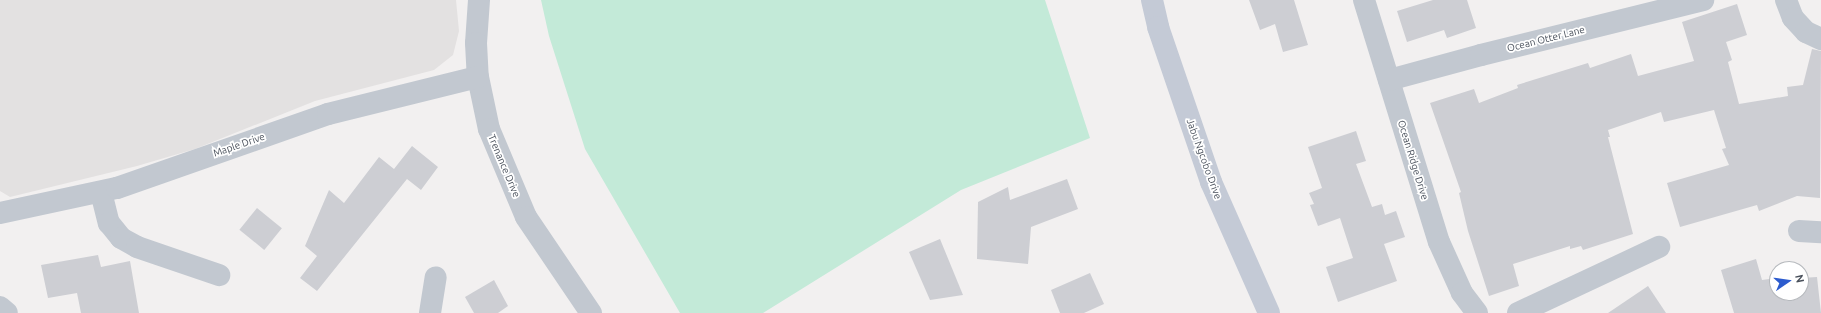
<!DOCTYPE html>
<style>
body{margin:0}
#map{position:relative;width:1821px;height:313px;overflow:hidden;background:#f2f0f0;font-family:Ubuntu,sans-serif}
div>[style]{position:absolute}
.education>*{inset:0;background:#e3e1e1}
.green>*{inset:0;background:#c3ead8}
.building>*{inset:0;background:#cdced3;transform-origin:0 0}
.street>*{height:22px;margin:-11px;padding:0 11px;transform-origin:11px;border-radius:11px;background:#c2c8d0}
.secondary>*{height:22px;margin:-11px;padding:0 11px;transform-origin:11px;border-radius:11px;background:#c4cad6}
span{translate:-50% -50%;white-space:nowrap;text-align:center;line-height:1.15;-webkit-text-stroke:3.5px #fff;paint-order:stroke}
.street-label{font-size:10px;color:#49505b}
.north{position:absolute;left:1769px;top:261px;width:40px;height:40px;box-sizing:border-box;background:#fff;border:1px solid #b6b9bd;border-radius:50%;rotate:77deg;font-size:11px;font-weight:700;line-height:16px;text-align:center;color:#49505b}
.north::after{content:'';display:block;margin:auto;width:14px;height:18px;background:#2d5cce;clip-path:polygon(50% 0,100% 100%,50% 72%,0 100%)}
</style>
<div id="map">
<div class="education">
<div style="clip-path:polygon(0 0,456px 0,459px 31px,453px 55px,434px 70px,315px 101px,195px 149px,137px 166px,10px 197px,0 191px)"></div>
</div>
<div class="green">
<div style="clip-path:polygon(541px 0,1045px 0,1090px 138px,961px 190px,763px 313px,680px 313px,585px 149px,549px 36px)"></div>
</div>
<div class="building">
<div style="clip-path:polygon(1249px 0,1294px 0,1308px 45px,1283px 52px,1275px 24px,1260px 30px)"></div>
<div style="clip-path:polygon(1433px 0,1467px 0,1476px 28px,1447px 38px,1444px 30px,1407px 42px,1397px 11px)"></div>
<div style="clip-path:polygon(1737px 4px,1747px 35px,1726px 42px,1732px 60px,1728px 62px,1739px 104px,1788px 96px,1787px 87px,1803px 85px,1812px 49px,1821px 51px,1820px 198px,1797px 196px,1759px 211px,1757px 205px,1680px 227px,1667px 183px,1729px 165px,1722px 149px,1726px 148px,1714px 110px,1664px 122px,1661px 112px,1608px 130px,1610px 137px,1608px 137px,1633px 234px,1583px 250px,1581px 246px,1570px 249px,1570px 246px,1513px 264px,1519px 286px,1489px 296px,1468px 231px,1459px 193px,1461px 192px,1430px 103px,1474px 89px,1479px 103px,1518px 88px,1517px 85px,1588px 63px,1590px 68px,1631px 54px,1638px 76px,1694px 61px,1682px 22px)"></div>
<div style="clip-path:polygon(1356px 131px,1366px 161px,1356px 164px,1372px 207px,1382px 204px,1385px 215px,1396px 211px,1405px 237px,1384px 244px,1397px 281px,1338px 302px,1326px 267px,1353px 258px,1340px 218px,1318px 226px,1310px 205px,1314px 204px,1309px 193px,1322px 188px,1308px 147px)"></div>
<div style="clip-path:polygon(412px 146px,438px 167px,421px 190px,407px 179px,317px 291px,300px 278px,317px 256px,305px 246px,329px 190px,344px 203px,379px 157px,394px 169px)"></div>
<div style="clip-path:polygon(1067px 179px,1078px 209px,1031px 227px,1028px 264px,977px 259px,978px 202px,1008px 187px,1010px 200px)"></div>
<div style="left:257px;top:208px;width:32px;height:28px;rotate:39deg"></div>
<div style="clip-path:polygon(940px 239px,963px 295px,930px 300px,909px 252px)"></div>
<div style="clip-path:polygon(98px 255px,101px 267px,130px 261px,139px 313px,81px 313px,77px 293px,48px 298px,41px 265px)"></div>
<div style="clip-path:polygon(1756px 259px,1762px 280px,1777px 278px,1777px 293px,1801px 293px,1801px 278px,1817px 277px,1821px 313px,1734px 313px,1721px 270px)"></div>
<div style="clip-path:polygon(1090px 273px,1104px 304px,1084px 313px,1060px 313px,1051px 290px)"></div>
<div style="clip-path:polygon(494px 280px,508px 306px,498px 313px,474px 313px,465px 297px)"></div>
<div style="clip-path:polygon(1648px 286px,1666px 313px,1608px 313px)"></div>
</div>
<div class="street">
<div style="left:479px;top:0;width:43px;rotate:94deg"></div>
<div style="left:476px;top:43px;width:34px;rotate:87deg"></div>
<div style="left:478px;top:77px;width:53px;rotate:78.1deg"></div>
<div style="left:489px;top:129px;width:95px;rotate:67.2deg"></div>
<div style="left:526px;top:217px;width:116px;rotate:55.9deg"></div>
<div style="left:1364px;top:0;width:253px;rotate:72.8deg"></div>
<div style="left:1439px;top:242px;width:56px;rotate:65.7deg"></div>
<div style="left:1462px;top:293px;width:25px;rotate:53deg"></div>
<div style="left:1786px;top:0;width:19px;rotate:69deg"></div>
<div style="left:1793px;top:18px;width:19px;rotate:47deg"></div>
<div style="left:1806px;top:32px;width:17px;rotate:25deg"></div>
<div style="left:1389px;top:80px;width:95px;rotate:-15.2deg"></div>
<div style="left:1481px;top:55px;width:229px;rotate:-13.9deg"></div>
<div style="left:101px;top:192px;width:32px;rotate:76deg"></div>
<div style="left:109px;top:223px;width:19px;rotate:51deg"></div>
<div style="left:121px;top:238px;width:18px;rotate:29deg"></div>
<div style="left:137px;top:247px;width:87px;rotate:18.9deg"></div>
<div style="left:0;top:213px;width:120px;rotate:-12.1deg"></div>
<div style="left:117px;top:188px;width:224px;rotate:-19.3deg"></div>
<div style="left:328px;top:114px;width:154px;rotate:-13.9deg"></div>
<div style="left:1799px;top:231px;width:22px;rotate:3deg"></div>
<div style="left:0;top:307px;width:9px;rotate:41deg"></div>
<div style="left:430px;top:313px;width:36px;rotate:-81deg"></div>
<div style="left:1518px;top:313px;width:156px;rotate:-25.1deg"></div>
</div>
<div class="secondary">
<div style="left:1152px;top:0;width:28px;rotate:77deg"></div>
<div style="left:1158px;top:27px;width:164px;rotate:71.1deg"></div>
<div style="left:1211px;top:182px;width:143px;rotate:66.1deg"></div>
</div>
<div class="street-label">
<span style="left:1546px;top:39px;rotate:-14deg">Ocean Otter Lane</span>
<span style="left:239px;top:145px;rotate:-19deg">Maple Drive</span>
<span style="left:1204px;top:159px;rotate:70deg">Jabu Ngcobo Drive</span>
<span style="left:1413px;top:160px;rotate:73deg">Ocean Ridge Drive</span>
<span style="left:504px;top:166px;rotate:67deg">Trenance Drive</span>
</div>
<div class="north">N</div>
</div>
